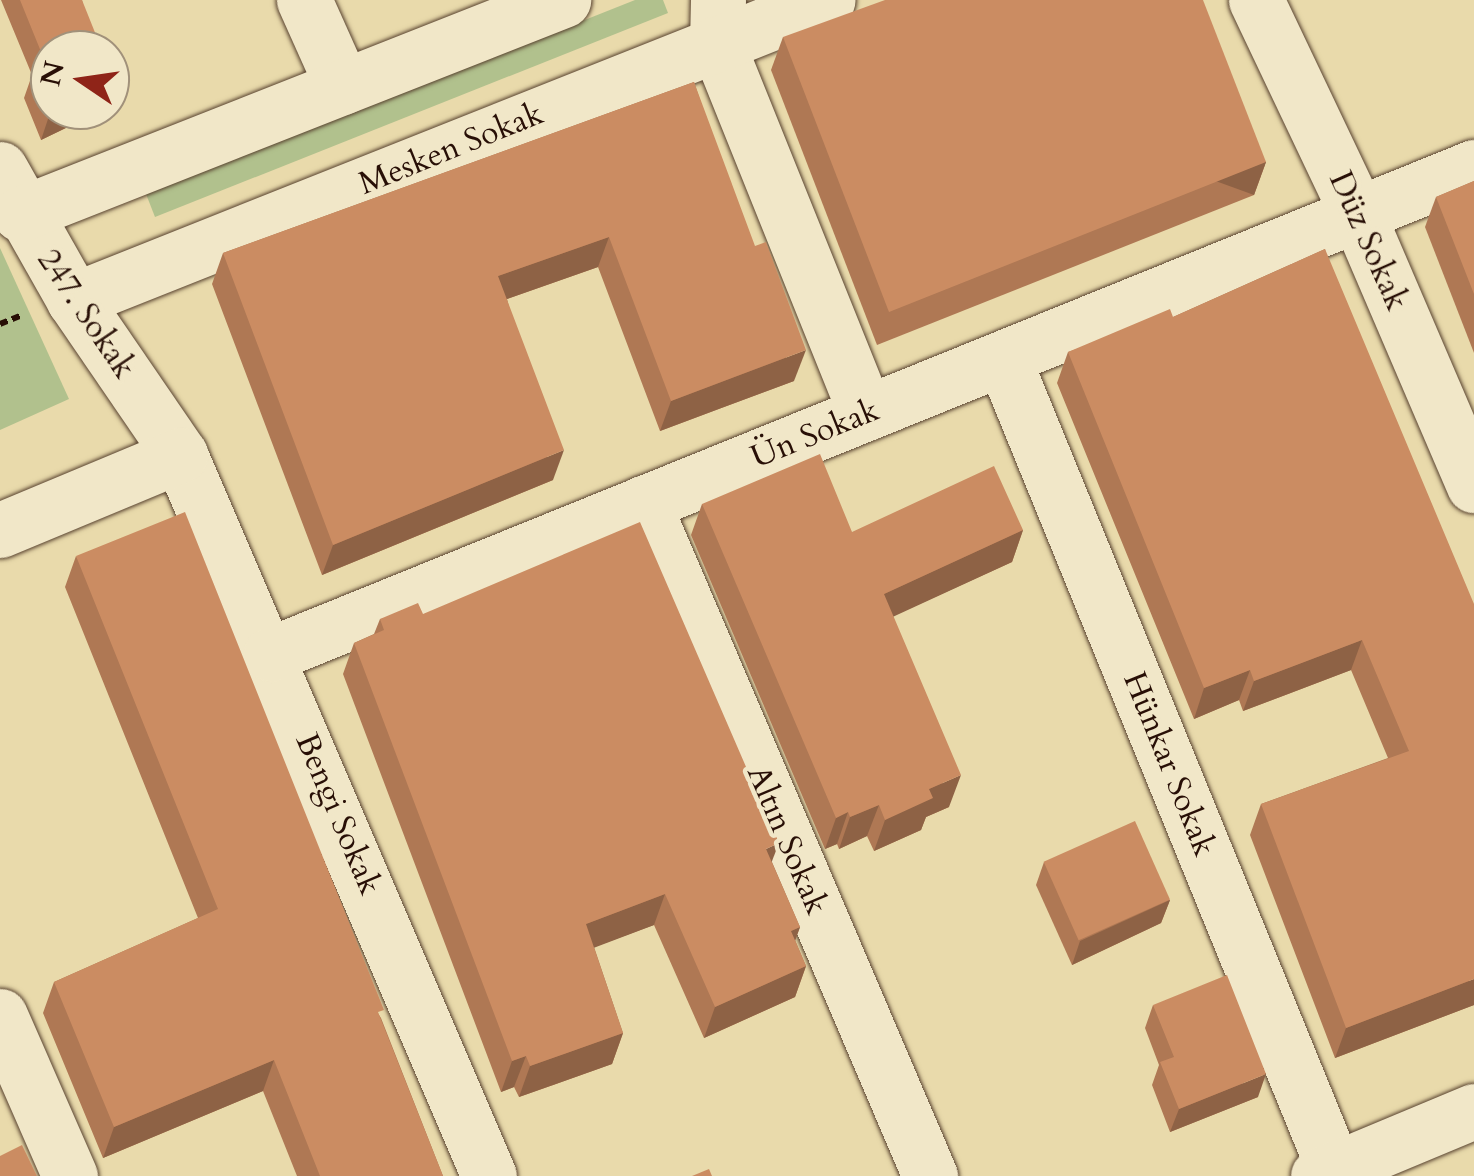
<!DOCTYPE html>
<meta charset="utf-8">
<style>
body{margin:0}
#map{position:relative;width:1474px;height:1176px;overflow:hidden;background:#e9daab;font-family:Cardo,serif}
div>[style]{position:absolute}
.green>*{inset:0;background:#b1c18d}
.path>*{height:6px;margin-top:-3px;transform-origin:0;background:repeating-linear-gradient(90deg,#280f06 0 8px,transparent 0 13px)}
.roads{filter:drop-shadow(0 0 2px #58422f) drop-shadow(0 0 2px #58422f)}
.street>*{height:55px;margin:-27.5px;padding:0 27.5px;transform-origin:27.5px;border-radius:27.5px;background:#f1e7c8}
.secondary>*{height:55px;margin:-27.5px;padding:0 27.5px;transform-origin:27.5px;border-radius:27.5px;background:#f1e7c8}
.wall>*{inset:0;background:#af7854}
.shaded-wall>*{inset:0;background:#8e6245;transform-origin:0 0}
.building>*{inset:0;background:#cb8c62;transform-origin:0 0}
span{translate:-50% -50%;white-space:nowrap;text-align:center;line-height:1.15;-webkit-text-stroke:9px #f1e7c8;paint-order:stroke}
.street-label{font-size:32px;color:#280f06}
.north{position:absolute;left:30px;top:30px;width:100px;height:100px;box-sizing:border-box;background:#f1e7c8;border:2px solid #a1917a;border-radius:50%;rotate:283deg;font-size:28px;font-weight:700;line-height:40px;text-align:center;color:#280f06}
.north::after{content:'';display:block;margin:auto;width:35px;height:45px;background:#8f2418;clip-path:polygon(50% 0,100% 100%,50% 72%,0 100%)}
</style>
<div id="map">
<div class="green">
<div style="clip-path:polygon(635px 0,663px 0,668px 13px,155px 217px,146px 194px)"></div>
<div style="clip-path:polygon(0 248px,69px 399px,0 430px)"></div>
</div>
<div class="path">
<div style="left:0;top:324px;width:24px;rotate:-22deg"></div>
</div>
<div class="roads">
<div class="street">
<div style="left:304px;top:0;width:95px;rotate:65.9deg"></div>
<div style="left:718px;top:0;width:43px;rotate:91.3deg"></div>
<div style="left:717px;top:43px;width:399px;rotate:68.1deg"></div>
<div style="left:1256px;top:0;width:238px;rotate:64.6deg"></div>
<div style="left:1358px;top:215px;width:294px;rotate:66.8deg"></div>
<div style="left:0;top:169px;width:150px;rotate:60.5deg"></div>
<div style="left:74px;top:300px;width:188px;rotate:55.6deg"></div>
<div style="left:180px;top:455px;width:784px;rotate:66.8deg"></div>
<div style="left:20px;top:214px;width:584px;rotate:-21.51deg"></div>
<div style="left:74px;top:300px;width:811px;rotate:-21.7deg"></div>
<div style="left:1003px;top:358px;width:876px;rotate:67.8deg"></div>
<div style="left:643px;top:503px;width:732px;rotate:66.9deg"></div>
<div style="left:0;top:530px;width:195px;rotate:-22.6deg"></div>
<div style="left:271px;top:654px;width:1298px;rotate:-22.04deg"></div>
<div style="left:0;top:1016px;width:175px;rotate:66.4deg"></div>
</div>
<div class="secondary">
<div style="left:1318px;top:1176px;width:169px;rotate:-22.6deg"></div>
</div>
</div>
<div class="wall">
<div style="clip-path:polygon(1px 0,82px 0,103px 110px,41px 140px,24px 98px,32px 75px)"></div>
<div style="clip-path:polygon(783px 37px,1266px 162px,1254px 195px,877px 345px,771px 70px)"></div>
<div style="clip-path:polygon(694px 82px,794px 381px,660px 431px,598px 267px,507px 299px,553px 480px,322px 575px,212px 284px,223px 253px)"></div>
<div style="clip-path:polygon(1474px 181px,1474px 353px,1425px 227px,1436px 197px)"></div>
<div style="clip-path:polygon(1325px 249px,1474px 1005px,1335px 1058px,1250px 835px,1261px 804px,1388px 758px,1351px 670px,1243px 711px,1239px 700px,1194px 719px,1057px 383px,1068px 352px,1173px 317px)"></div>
<div style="clip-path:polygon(702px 504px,852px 532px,1023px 530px,1012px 562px,893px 616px,949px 807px,926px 817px,921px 830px,874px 851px,867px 836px,839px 849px,837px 844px,825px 849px,691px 535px)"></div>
<div style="clip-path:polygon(76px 556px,381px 1018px,443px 1176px,297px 1176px,263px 1091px,103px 1158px,43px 1013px,54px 982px,198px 918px,65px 587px)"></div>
<div style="clip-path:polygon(423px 614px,772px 862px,800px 927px,795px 940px,806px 966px,795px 997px,704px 1038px,654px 925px,594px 947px,623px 1033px,612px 1064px,519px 1097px,514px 1087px,501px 1092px,343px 674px,354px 643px,374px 634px,380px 619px)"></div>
<div style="clip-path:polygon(1044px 862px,1170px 900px,1161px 923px,1072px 965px,1036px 885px)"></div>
<div style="clip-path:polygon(1153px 1005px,1258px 1097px,1170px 1132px,1152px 1085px,1159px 1065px,1145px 1028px)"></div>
</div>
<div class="shaded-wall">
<div style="clip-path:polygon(116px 84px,110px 100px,110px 87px)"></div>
<div style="clip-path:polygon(62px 110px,103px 110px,41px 140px,49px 116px)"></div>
<div style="left:1266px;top:162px;width:35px;height:406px;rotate:110deg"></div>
<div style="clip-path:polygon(609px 237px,598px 267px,487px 306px,498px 276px)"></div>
<div style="clip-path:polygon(806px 350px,794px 381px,660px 431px,671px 401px)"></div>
<div style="clip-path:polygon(564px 450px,553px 480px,322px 575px,333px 545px)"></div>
<div style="clip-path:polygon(1023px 530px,1012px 562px,873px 626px,884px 594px)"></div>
<div style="clip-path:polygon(1362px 640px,1351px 670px,1243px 711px,1254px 681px)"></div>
<div style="clip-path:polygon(1250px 670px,1239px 700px,1194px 719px,1204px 688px)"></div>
<div style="clip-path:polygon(961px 775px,949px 807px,926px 817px,921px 830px,874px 851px,885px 820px,929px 789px)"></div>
<div style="clip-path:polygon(879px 805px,867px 836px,839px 849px,850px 817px)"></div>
<div style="clip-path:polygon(848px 812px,837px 844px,825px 849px,836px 818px)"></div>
<div style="clip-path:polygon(779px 843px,767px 874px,766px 849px)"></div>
<div style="clip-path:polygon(665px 894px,654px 925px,575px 955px,586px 924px)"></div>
<div style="clip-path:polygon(1170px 900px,1161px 923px,1072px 965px,1080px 941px)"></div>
<div style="clip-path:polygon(800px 927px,789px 958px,791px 931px)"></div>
<div style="clip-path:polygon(806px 966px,795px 997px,704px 1038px,715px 1007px)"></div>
<div style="clip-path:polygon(1474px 979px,1474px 1005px,1335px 1058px,1346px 1028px)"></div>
<div style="clip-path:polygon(623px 1033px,612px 1064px,519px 1097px,530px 1066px)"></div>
<div style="clip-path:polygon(526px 1056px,514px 1087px,501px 1092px,512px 1061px)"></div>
<div style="clip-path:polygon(274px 1060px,263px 1091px,103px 1158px,114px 1127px)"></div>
<div style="clip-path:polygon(1266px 1074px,1258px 1097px,1170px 1132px,1179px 1109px)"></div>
</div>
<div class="building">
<div style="clip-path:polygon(20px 0,82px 0,102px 50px,50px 50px,50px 110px,62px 110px,49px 116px,32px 75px,48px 69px)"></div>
<div style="clip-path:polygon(885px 0,1203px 0,1266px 162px,889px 312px,783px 37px)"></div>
<div style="clip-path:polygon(110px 70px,116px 84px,110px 87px)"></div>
<div style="clip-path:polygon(694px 82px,755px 246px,766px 242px,806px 350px,671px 401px,609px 237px,498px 276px,564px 450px,333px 545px,223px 253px)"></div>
<div style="clip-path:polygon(1474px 181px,1474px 294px,1436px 197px)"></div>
<div style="clip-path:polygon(1325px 249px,1474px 604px,1474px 979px,1346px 1028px,1261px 804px,1409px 751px,1362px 640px,1254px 681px,1250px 670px,1204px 688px,1068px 352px,1170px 309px,1173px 317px)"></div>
<div style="clip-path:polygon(820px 454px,852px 532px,994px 466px,1023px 530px,884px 594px,961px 775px,929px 789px,933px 798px,885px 820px,879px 805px,850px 817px,848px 812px,836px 818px,702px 504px)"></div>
<div style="clip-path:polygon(185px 512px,384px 1010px,378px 1012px,443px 1176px,320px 1176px,274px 1060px,114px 1127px,54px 982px,218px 909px,76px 556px)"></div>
<div style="clip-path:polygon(640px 522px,779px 843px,766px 849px,800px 927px,791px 931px,806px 966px,715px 1007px,665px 894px,586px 924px,623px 1033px,530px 1066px,526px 1056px,512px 1061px,354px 643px,384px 630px,380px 619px,418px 603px,423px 614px)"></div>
<div style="left:1135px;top:821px;width:86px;height:100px;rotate:66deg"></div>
<div style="clip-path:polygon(1227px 975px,1266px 1074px,1179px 1109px,1160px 1062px,1174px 1057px,1153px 1005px)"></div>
<div style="clip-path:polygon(22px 1145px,37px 1176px,0 1176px,0 1156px)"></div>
<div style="clip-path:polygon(709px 1169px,712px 1176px,692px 1176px)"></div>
</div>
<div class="street-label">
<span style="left:451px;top:149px;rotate:-22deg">Mesken Sokak</span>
<span style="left:1368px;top:241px;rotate:66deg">Düz Sokak</span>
<span style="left:86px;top:314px;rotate:56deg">247. Sokak</span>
<span style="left:815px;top:434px;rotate:-22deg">Ün Sokak</span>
<span style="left:1169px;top:764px;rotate:68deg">Hünkar Sokak</span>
<span style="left:338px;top:814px;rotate:67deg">Bengi Sokak</span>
<span style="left:787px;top:840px;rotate:67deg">Altın Sokak</span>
</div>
<div class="north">N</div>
</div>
